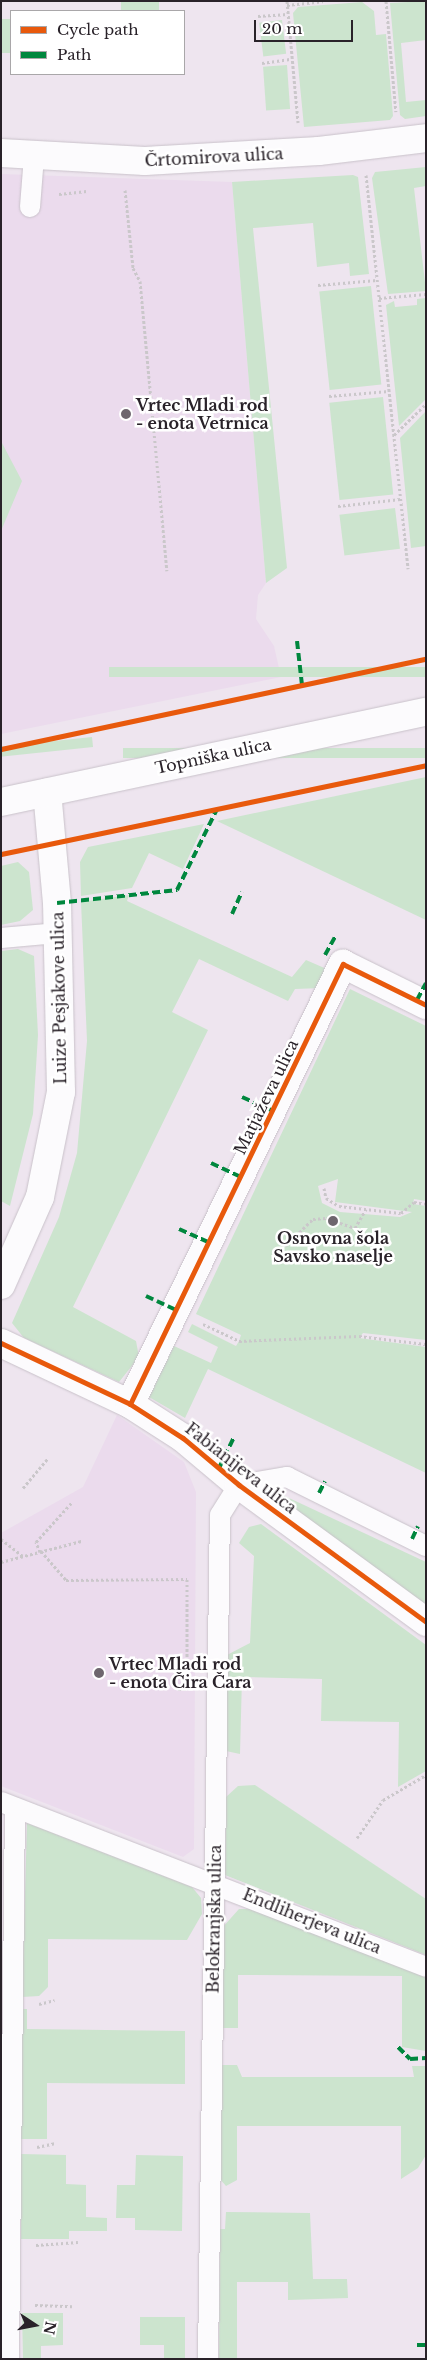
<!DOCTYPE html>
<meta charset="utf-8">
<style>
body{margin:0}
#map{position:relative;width:427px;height:2360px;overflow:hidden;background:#eee5ef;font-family:"Libre Baskerville",serif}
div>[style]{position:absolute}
.built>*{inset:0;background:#ebdbed}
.green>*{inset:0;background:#cce4ce;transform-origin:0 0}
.path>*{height:3px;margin-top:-1.5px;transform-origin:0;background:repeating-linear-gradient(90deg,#cac7ca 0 2.5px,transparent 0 5px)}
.roads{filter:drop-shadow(0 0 1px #c9c2ca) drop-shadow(0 0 1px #c9c2ca)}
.service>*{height:20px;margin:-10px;padding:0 10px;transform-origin:10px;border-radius:10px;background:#fcfbfd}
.minor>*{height:28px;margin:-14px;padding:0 14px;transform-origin:14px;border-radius:14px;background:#fcfbfd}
.secondary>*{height:28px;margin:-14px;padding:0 14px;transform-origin:14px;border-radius:14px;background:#fcfbfd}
.quiet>*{height:4px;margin-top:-2px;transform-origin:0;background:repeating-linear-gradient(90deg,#00873e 0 8px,transparent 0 12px)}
.cycleway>*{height:5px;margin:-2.5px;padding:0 2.5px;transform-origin:2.5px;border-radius:2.5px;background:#e8590c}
.dots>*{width:14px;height:14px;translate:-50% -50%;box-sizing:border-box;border:2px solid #fff;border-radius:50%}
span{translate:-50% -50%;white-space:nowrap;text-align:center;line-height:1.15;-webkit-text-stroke:5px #fff;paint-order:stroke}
.street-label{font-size:16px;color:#292229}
.poi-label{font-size:16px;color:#292229;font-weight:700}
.left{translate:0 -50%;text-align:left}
.frame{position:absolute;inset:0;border:2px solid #292229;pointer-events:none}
.legend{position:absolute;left:10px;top:10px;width:175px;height:65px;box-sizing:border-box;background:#fff;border:1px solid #a9a7a9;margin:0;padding:6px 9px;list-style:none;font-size:15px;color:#292229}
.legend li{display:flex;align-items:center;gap:10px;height:25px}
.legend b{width:25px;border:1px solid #a9a7a9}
.north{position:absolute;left:10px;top:2300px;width:50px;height:50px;-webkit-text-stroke:4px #fff;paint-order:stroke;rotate:101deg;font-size:14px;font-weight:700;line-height:20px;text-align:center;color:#292229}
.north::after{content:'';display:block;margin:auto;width:18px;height:22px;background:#292229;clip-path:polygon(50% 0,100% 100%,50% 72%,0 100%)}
.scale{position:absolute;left:254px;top:20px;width:99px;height:22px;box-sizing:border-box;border:2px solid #292229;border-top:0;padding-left:6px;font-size:15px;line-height:18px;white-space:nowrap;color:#292229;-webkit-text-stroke:4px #fff;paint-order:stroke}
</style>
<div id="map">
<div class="built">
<div style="clip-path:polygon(1px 174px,232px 182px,266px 583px,258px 595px,256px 619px,274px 646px,281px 677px,1px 734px)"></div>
<div style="clip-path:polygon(117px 1415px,184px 1462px,196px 1492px,194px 1849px,183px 1857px,1px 1786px,1px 1533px,83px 1487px)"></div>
</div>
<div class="green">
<div style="left:121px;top:1px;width:38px;height:10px"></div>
<div style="clip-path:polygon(426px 1px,426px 40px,401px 43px,406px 102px,426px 100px,426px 116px,405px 119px,400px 115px,390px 3px)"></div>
<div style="clip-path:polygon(362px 2px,374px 11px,376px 35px,386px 34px,393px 116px,390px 120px,304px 127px,293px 13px,298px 7px)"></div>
<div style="left:11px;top:19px;width:34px;height:10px;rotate:90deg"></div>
<div style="left:282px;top:20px;width:34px;height:23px;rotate:83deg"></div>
<div style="left:287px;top:65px;width:44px;height:24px;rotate:86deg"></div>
<div style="clip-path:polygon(426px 167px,426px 186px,414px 188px,426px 291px,388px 294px,372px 178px,375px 172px)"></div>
<div style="clip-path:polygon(353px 175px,358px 177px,369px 274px,350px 276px,349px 263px,317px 267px,313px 223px,253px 228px,287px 568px,266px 583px,232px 182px)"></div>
<div style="left:371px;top:286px;width:99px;height:52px;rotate:84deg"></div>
<div style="clip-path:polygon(426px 298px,426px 399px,399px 426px,386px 305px,394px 301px,395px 307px,417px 305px,417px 299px)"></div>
<div style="left:383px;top:397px;width:98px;height:54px;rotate:84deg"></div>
<div style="clip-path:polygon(426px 411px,426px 546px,411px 548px,400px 438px)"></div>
<div style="clip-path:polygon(1px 424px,2px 443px,22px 481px,1px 531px)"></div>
<div style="left:395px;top:508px;width:41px;height:56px;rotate:83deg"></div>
<div style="left:426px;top:667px;width:10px;height:317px;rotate:90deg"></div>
<div style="left:92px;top:737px;width:10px;height:93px;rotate:84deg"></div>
<div style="left:426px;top:748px;width:10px;height:303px;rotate:90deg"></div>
<div style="clip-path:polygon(426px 777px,426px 920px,217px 821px)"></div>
<div style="clip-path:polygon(204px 824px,183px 869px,149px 853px,132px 888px,81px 896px,80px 862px,88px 847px)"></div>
<div style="clip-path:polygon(18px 862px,29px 872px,33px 910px,20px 921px,1px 925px,1px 866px)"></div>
<div style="clip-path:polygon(129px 895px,127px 901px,292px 977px,306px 960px,329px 970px,321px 988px,295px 989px,288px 1001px,199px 959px,172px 1012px,208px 1030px,73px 1307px,136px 1341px,139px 1357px,119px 1382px,24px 1338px,12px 1323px,59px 1217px,77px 1153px,87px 1041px,81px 902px)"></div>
<div style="clip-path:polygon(18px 949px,34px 956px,38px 1035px,33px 1114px,10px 1206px,1px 1201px,1px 951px)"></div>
<div style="clip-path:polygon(evenodd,350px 989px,426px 1026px,426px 1201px,414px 1199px,413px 1204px,426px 1206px,426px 1340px,363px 1333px,359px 1338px,426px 1347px,426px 1473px,208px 1369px,185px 1418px,149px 1397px,174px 1346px,211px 1363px,218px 1347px,188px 1332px,192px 1324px,236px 1346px,239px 1341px,241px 1335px,196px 1314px,350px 989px,338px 1179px,335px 1202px,412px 1212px,400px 1217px,340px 1212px,322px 1203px,318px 1186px,338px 1179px)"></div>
<div style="clip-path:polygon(274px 1491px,426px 1562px,426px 1611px,273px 1494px)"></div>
<div style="clip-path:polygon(261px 1524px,426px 1645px,426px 1771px,398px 1787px,399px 1722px,321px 1721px,322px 1679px,242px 1677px,240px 1754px,226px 1751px,225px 1656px,250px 1643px,254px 1556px,239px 1543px,249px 1527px)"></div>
<div style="clip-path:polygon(255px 1785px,426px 1899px,426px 1955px,225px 1875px,226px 1797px,238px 1786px)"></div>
<div style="clip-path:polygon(27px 1823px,192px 1887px,201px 1898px,202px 1914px,187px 1940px,48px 1939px,48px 1987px,39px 1996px,22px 1997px)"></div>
<div style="clip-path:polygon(239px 1909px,251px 1909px,426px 1976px,426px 2051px,402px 2047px,402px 1976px,238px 1975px,238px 2028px,221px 2028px,222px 1928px)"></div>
<div style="clip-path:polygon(22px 2009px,27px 2009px,27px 2029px,185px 2031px,185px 2084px,47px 2083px,47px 2139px,21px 2139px)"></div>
<div style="clip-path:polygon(221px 2065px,237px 2065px,242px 2077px,414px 2077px,412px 2066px,426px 2066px,426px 2155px,418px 2168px,401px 2179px,401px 2126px,237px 2126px,237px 2180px,226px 2186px,220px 2179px)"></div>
<div style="clip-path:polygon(21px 2154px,66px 2155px,66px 2184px,86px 2185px,86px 2217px,107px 2218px,107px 2231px,69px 2231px,69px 2239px,21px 2239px)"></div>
<div style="clip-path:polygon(136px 2155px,183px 2156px,182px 2231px,135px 2230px,135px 2218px,116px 2218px,117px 2185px,135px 2185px)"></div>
<div style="clip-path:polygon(226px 2212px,310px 2213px,313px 2279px,347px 2279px,348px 2298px,288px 2300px,288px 2282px,237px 2282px,237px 2359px,219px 2359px,220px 2229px,225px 2229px)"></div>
<div style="clip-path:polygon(22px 2313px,63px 2313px,63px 2345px,41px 2346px,41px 2359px,23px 2359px)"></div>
<div style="clip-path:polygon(140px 2317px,185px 2317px,185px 2359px,164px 2359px,164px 2345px,140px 2345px)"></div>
</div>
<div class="path">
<div style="left:287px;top:1px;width:122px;rotate:84.8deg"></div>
<div style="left:386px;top:1px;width:111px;rotate:84.9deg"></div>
<div style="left:287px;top:5px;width:36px;rotate:-6deg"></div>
<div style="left:258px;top:16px;width:30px;rotate:-4deg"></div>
<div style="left:262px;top:63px;width:30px;rotate:-8deg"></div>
<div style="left:366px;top:175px;width:396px;rotate:83.9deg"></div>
<div style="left:125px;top:190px;width:78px;rotate:84.1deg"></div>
<div style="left:133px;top:268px;width:15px;rotate:62deg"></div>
<div style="left:140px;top:281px;width:291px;rotate:84.7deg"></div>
<div style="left:59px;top:194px;width:28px;rotate:-6deg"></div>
<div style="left:318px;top:285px;width:59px;rotate:-4.8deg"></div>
<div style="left:379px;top:298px;width:47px;rotate:-4.9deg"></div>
<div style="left:329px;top:396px;width:60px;rotate:-4.8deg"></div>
<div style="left:394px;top:435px;width:45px;rotate:-44.1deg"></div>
<div style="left:338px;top:506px;width:63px;rotate:-6.3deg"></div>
<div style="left:324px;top:1188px;width:10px;rotate:79deg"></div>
<div style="left:326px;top:1198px;width:15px;rotate:32deg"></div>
<div style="left:339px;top:1206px;width:62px;rotate:6.4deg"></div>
<div style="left:401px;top:1213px;width:17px;rotate:-40deg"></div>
<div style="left:414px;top:1202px;width:12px;rotate:9deg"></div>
<div style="left:285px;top:1246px;width:39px;rotate:-44deg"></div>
<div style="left:313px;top:1219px;width:13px;rotate:-4deg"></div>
<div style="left:326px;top:1218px;width:31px;rotate:19deg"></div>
<div style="left:355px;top:1228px;width:22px;rotate:-60deg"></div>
<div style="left:203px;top:1324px;width:40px;rotate:25deg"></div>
<div style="left:239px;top:1341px;width:120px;rotate:-2.4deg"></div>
<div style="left:359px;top:1336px;width:67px;rotate:6.8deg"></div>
<div style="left:23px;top:1488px;width:39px;rotate:-50deg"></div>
<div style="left:1px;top:1539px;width:28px;rotate:38deg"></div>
<div style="left:41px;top:1551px;width:38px;rotate:49deg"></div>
<div style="left:66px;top:1580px;width:121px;rotate:-0.5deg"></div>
<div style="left:187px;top:1579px;width:110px;rotate:90deg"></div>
<div style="left:40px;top:1552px;width:11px;rotate:-112deg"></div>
<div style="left:36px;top:1542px;width:55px;rotate:-47.9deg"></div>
<div style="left:1px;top:1562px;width:83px;rotate:-14.7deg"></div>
<div style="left:178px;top:1689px;width:9px"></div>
<div style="left:357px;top:1838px;width:46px;rotate:-55.6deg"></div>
<div style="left:383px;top:1800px;width:50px;rotate:-30.2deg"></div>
<div style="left:39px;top:2004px;width:16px;rotate:-14deg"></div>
<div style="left:37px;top:2147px;width:19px;rotate:-12deg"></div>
<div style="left:36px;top:2245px;width:42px;rotate:-4.1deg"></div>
<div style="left:35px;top:2305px;width:37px;rotate:2deg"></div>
</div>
<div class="roads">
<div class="service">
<div style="left:30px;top:207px;width:51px;rotate:-85.5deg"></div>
<div style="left:1px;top:938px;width:57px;rotate:-5deg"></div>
<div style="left:1px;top:1802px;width:456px;rotate:21.2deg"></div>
<div style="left:9px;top:2359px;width:551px;rotate:-89.38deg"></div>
<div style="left:208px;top:2359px;width:844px;rotate:-89.19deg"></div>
<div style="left:220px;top:1515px;width:36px;rotate:-58deg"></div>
<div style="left:239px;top:1485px;width:49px;rotate:-9.5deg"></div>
<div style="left:287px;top:1477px;width:155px;rotate:26.4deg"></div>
</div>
<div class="minor">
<div style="left:1px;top:153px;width:144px;rotate:3.2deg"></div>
<div style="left:145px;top:161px;width:174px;rotate:-3.3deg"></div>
<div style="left:319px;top:151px;width:108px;rotate:-6.9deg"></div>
<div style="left:1px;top:1285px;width:96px;rotate:-66.1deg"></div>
<div style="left:40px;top:1197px;width:107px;rotate:-78.7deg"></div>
<div style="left:61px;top:1092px;width:189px;rotate:-91.2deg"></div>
<div style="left:57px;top:903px;width:111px;rotate:-95.1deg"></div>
<div style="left:1px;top:1343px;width:143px;rotate:25.3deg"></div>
<div style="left:130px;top:1404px;width:63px;rotate:32.7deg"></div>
<div style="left:183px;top:1438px;width:73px;rotate:40deg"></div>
<div style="left:239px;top:1485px;width:232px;rotate:36.2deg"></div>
<div style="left:130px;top:1404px;width:489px;rotate:-64.2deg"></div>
<div style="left:343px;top:964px;width:93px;rotate:26.3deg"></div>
</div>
<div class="secondary">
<div style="left:1px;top:802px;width:434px;rotate:-12deg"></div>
</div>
</div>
<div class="quiet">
<div style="left:297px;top:641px;width:44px;rotate:83.5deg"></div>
<div style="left:57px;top:903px;width:121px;rotate:-6.2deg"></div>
<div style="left:177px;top:890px;width:90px;rotate:-63.7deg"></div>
<div style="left:232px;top:914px;width:24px;rotate:-66deg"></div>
<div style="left:325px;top:955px;width:21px;rotate:-61deg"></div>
<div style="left:417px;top:1000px;width:19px;rotate:-62deg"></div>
<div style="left:242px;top:1097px;width:34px;rotate:24deg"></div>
<div style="left:211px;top:1163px;width:33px;rotate:25deg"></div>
<div style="left:179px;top:1229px;width:34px;rotate:24deg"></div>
<div style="left:146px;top:1296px;width:35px;rotate:25deg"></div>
<div style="left:219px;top:1468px;width:34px;rotate:-64deg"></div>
<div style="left:319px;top:1493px;width:13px;rotate:-63deg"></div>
<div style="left:412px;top:1539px;width:14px;rotate:-65deg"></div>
<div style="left:398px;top:2047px;width:17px;rotate:45deg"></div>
<div style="left:410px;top:2059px;width:16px;rotate:-4deg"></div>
<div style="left:417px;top:2345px;width:9px"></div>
</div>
<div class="cycleway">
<div style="left:1px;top:749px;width:434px;rotate:-12deg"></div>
<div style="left:1px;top:854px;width:434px;rotate:-11.8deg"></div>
<div style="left:1px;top:1343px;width:143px;rotate:25.3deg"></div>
<div style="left:130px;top:1404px;width:63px;rotate:32.7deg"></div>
<div style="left:183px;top:1438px;width:73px;rotate:40deg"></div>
<div style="left:239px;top:1485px;width:232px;rotate:36.2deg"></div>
<div style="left:130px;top:1404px;width:489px;rotate:-64.2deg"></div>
<div style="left:343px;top:964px;width:93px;rotate:26.3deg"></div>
</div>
<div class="dots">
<div style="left:126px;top:414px;background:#6e666e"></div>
<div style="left:333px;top:1221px;background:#6e666e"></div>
<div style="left:99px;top:1673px;background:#6e666e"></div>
</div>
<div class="street-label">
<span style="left:214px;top:157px;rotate:-3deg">Črtomirova ulica</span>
<span style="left:213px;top:756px;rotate:-12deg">Topniška ulica</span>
<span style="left:59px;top:998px;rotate:-91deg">Luize Pesjakove ulica</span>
<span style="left:266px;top:1097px;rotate:-64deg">Matjaževa ulica</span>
<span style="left:241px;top:1468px;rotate:38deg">Fabianijeva ulica</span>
<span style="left:214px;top:1919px;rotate:-89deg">Belokranjska ulica</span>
<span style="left:312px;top:1921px;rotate:22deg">Endliherjeva ulica</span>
</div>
<div class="poi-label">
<span class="left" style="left:136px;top:414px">Vrtec Mladi rod<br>- enota Vetrnica</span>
<span style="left:333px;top:1247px">Osnovna šola<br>Savsko naselje</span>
<span class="left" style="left:109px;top:1673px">Vrtec Mladi rod<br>- enota Čira Čara</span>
</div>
<div class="frame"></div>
<ul class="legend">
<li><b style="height:6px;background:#e8590c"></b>Cycle path</li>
<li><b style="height:6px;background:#00873e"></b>Path</li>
</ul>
<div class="north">N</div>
<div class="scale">20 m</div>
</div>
